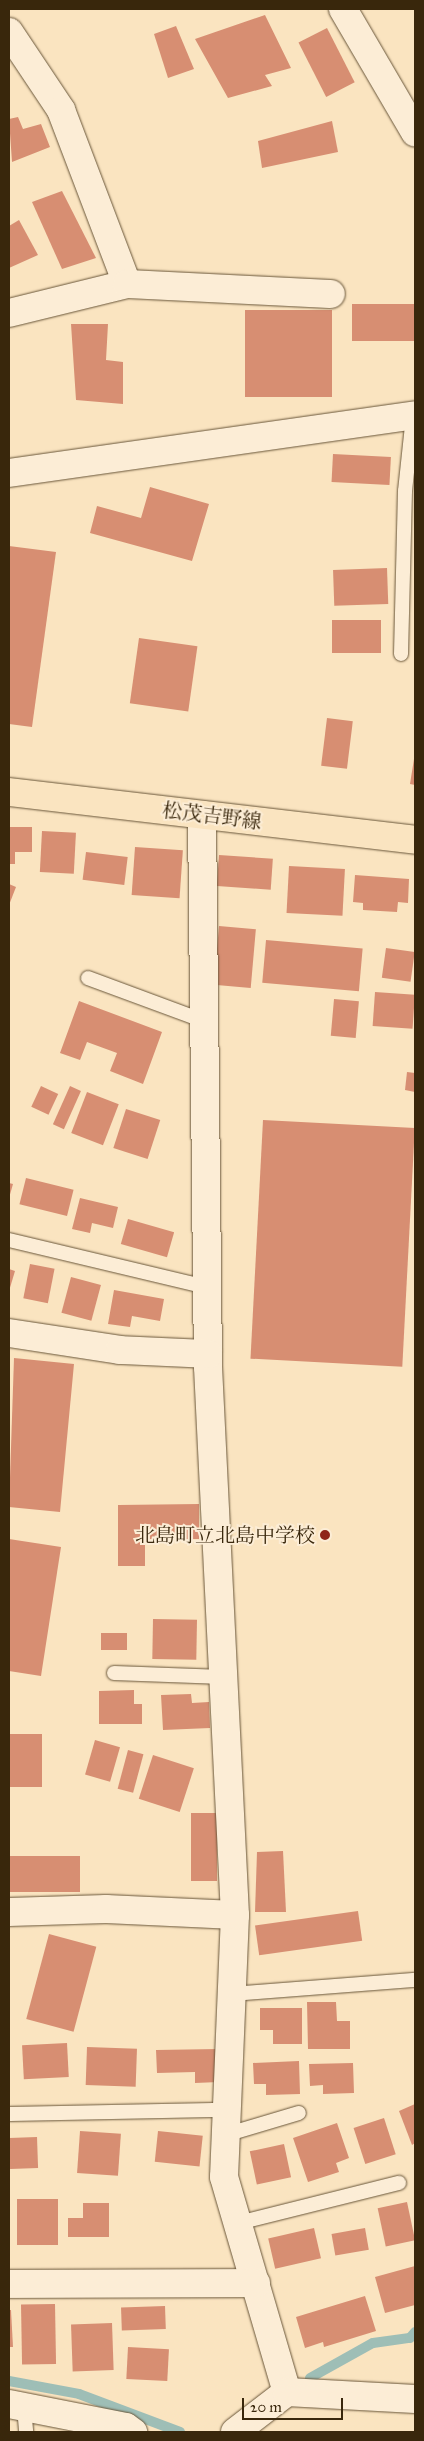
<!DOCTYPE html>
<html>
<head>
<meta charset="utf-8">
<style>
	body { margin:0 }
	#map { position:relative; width:424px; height:2441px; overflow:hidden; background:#fae4c0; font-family:"IM FELL Great Primer","Noto Serif JP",serif }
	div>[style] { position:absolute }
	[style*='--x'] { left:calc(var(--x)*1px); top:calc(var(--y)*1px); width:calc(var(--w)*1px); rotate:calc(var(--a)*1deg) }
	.stream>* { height:10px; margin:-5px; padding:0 5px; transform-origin:5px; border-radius:5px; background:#9ebeb6 }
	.building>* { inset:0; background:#d78e72; transform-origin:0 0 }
	.roads { filter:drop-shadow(0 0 1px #695639) drop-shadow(0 0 1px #695639) }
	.lane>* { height:14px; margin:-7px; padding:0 7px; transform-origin:7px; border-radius:7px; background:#fcedd6 }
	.street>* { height:28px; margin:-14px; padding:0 14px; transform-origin:14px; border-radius:14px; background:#fcedd6 }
	.primary>* { height:28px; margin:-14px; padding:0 14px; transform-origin:14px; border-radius:14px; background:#fae4c0 }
	.dots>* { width:14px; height:14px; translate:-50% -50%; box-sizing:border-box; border:2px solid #fcedd6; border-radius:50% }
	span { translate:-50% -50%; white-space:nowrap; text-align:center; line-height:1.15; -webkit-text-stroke:4px #fcedd6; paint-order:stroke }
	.street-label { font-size:20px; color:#39270c }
	.poi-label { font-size:20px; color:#39270c }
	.right { translate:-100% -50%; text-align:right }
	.frame { position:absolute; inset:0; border:10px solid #39270c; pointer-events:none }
	.scale { position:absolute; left:242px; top:2398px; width:101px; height:22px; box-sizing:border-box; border:2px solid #39270c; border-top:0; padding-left:6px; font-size:15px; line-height:18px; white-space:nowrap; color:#39270c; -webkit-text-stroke:4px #fcedd6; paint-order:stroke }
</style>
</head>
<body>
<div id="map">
	<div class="stream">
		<div style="--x:310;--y:2378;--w:72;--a:-29.1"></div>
		<div style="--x:373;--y:2343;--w:37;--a:-8"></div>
		<div style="--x:410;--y:2338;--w:8;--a:-50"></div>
		<div style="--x:9;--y:2381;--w:71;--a:10.5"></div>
		<div style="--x:79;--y:2394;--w:108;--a:20.6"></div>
	</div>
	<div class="building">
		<div style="clip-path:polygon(265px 15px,291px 68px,265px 75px,272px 86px,228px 98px,195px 39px)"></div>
		<div style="clip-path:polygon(176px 26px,194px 69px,168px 78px,154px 34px)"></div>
		<div style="left:327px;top:28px;width:61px;height:32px;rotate:63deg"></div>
		<div style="clip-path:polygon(18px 117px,23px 129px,41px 124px,50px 147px,12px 162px,9px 119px)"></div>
		<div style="clip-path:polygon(332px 121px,338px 152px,262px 168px,258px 141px)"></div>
		<div style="clip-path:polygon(62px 191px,96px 258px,62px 269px,32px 202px)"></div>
		<div style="clip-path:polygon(19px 220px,38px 255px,9px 268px,9px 226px)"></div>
		<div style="left:352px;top:304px;width:63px;height:37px"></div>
		<div style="left:332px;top:310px;width:87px;height:87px;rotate:90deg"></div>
		<div style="clip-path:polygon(71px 324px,108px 324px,106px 360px,123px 362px,123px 404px,76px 400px)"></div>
		<div style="left:333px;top:454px;width:58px;height:28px;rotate:3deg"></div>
		<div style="clip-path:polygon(150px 487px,209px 504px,192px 561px,90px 533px,97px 506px,141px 518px)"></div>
		<div style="clip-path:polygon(9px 546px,56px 552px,32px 727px,9px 724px)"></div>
		<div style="left:387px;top:568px;width:36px;height:54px;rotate:88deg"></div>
		<div style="left:332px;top:620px;width:49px;height:33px"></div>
		<div style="left:139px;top:638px;width:59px;height:66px;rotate:8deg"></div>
		<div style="left:327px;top:718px;width:26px;height:48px;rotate:7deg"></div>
		<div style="clip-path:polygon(414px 759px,415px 759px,415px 785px,410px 784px)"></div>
		<div style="clip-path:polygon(9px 827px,32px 827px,32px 852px,15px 852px,15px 864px,9px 864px)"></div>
		<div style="left:42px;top:831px;width:34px;height:41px;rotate:3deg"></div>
		<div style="left:135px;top:847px;width:48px;height:48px;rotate:4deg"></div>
		<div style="left:86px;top:852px;width:42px;height:28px;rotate:7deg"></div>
		<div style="left:219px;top:855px;width:54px;height:31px;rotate:4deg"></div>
		<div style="left:289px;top:866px;width:56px;height:47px;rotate:3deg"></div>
		<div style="clip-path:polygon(355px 875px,409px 879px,408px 903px,398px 902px,397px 912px,363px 910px,363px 903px,353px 902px)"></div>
		<div style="clip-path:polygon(9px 884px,16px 887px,9px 905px)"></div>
		<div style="left:219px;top:926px;width:37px;height:59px;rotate:5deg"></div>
		<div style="left:266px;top:940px;width:97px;height:43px;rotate:5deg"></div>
		<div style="left:386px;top:948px;width:29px;height:30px;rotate:8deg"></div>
		<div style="left:375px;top:992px;width:40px;height:34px;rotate:4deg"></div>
		<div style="left:334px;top:999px;width:25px;height:37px;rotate:5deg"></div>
		<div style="clip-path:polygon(79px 1001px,162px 1032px,143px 1084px,110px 1071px,117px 1053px,87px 1042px,80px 1060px,60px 1053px)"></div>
		<div style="clip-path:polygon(407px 1072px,415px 1073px,415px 1092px,405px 1090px)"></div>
		<div style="left:41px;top:1086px;width:19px;height:23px;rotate:25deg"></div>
		<div style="left:70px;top:1086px;width:12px;height:42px;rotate:24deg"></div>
		<div style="left:87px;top:1092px;width:34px;height:44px;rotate:21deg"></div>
		<div style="left:126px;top:1109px;width:36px;height:41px;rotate:18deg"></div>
		<div style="left:263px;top:1120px;width:152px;height:239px;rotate:3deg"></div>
		<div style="left:26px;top:1178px;width:49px;height:27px;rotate:14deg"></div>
		<div style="clip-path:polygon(9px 1183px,13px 1184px,9px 1198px)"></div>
		<div style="clip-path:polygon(80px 1198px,118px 1207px,113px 1228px,92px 1223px,90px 1233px,72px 1229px)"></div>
		<div style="left:128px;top:1219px;width:48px;height:26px;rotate:16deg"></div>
		<div style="left:30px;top:1264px;width:25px;height:35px;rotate:11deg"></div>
		<div style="clip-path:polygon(9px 1269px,15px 1271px,9px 1291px)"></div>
		<div style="left:71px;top:1277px;width:31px;height:37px;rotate:15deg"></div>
		<div style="clip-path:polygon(114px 1290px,164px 1299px,160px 1321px,132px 1316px,130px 1327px,108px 1324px)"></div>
		<div style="clip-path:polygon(14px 1358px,74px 1364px,60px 1512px,9px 1507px)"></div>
		<div style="clip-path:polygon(199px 1504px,199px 1539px,145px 1539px,145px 1566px,118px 1566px,118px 1505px)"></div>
		<div style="clip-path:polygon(9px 1539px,61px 1547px,41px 1676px,9px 1671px)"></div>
		<div style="left:153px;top:1619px;width:44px;height:40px;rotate:1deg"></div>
		<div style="left:101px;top:1633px;width:26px;height:17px"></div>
		<div style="clip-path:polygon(134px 1690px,134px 1704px,142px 1704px,142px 1724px,99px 1724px,99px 1691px)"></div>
		<div style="clip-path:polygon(191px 1694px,192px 1703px,209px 1702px,210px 1728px,163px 1730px,161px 1695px)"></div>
		<div style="left:9px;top:1734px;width:33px;height:53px"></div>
		<div style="left:95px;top:1740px;width:26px;height:36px;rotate:16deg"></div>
		<div style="left:128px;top:1750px;width:16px;height:40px;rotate:15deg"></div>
		<div style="left:153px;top:1755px;width:43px;height:46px;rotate:18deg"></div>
		<div style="left:191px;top:1813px;width:26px;height:68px"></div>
		<div style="clip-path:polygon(283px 1851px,286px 1912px,255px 1912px,257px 1852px)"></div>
		<div style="left:80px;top:1856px;width:36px;height:71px;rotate:90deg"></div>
		<div style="left:358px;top:1911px;width:30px;height:104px;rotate:82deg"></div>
		<div style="left:49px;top:1934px;width:49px;height:88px;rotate:15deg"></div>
		<div style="clip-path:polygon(307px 2002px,336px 2002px,337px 2021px,350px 2021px,350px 2049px,308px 2049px)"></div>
		<div style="clip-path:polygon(260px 2008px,302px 2008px,302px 2044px,273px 2044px,273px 2030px,260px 2030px)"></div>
		<div style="left:67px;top:2043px;width:34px;height:45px;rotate:87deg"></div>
		<div style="left:87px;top:2047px;width:50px;height:38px;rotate:2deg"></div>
		<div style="clip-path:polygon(218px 2049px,219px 2082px,195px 2083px,195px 2072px,157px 2073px,156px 2050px)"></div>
		<div style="clip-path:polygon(299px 2061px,300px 2094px,266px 2095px,266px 2084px,254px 2084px,253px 2063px)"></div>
		<div style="clip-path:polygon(353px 2063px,354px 2093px,323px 2094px,323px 2085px,310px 2086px,309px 2064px)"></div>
		<div style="clip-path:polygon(415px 2104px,415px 2143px,412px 2145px,399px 2111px)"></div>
		<div style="left:384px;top:2118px;width:38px;height:32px;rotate:72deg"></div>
		<div style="clip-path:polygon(337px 2123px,349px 2158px,336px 2163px,339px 2172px,308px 2182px,293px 2138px)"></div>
		<div style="left:80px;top:2131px;width:41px;height:42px;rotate:4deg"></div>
		<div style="left:158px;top:2131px;width:45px;height:31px;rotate:6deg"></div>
		<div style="left:37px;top:2137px;width:31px;height:28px;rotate:88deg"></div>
		<div style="left:284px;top:2144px;width:34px;height:35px;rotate:78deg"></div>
		<div style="left:17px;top:2199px;width:41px;height:46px"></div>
		<div style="left:407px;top:2202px;width:39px;height:30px;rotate:78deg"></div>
		<div style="clip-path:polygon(83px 2203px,109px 2203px,109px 2237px,68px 2237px,68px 2218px,83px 2218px)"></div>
		<div style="left:314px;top:2228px;width:31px;height:47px;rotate:77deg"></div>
		<div style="left:365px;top:2228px;width:22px;height:34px;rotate:80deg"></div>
		<div style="clip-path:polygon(415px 2266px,415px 2305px,385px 2313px,375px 2277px)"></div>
		<div style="clip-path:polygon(365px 2296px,376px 2331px,324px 2347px,323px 2342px,305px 2348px,296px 2317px)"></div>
		<div style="left:55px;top:2304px;width:60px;height:34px;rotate:89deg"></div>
		<div style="left:165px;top:2306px;width:23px;height:44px;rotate:88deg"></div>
		<div style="clip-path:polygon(9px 2310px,11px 2310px,13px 2347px,9px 2347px)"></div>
		<div style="left:112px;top:2323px;width:47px;height:41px;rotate:88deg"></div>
		<div style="left:128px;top:2347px;width:41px;height:32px;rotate:3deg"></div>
	</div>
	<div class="roads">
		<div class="lane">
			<div style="--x:401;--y:654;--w:163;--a:-88.6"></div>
			<div style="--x:405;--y:491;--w:75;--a:-83.9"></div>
			<div style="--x:88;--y:978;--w:124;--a:20.3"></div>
			<div style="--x:9;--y:1240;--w:204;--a:13.4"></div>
			<div style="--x:114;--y:1673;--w:109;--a:2.1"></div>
			<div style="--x:232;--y:1994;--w:184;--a:-4.4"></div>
			<div style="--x:10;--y:2114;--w:216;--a:-1.1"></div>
			<div style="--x:225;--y:2135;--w:77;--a:-16.6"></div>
			<div style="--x:238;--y:2223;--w:166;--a:-14"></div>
			<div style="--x:24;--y:2407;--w:25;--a:85"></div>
		</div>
		<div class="street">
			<div style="--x:343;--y:9;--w:143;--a:59.7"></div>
			<div style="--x:9;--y:32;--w:94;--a:56.3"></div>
			<div style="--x:61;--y:110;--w:186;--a:69.2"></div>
			<div style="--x:9;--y:313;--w:122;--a:-13.8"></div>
			<div style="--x:127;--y:284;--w:204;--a:2.8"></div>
			<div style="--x:9;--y:473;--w:410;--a:-8.1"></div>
			<div style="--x:202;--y:815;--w:552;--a:89.38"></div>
			<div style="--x:208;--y:1367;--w:549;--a:87.18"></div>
			<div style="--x:235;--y:1915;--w:262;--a:92.4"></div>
			<div style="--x:224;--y:2177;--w:224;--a:73.7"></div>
			<div style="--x:9;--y:1333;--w:112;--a:8.7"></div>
			<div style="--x:120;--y:1350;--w:88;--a:2.6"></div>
			<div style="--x:9;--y:1912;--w:97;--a:-1.8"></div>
			<div style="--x:106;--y:1909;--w:129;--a:2.7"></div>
			<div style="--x:9;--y:2284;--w:247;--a:-0.2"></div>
			<div style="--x:9;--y:2404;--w:119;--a:11.1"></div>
			<div style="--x:126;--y:2427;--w:9;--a:36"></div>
			<div style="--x:235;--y:2432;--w:66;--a:-37.6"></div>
			<div style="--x:287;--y:2392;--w:128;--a:3.1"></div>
		</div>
		<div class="primary">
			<div style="--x:9;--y:792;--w:409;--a:6.7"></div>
		</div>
	</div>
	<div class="dots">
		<div style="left:325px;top:1535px;background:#8f2418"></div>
	</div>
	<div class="street-label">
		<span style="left:212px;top:816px;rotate:7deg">松茂吉野線</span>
	</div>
	<div class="poi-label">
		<span class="right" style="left:315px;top:1535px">北島町立北島中学校</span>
	</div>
	<div class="frame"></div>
	<div class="scale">20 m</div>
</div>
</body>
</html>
